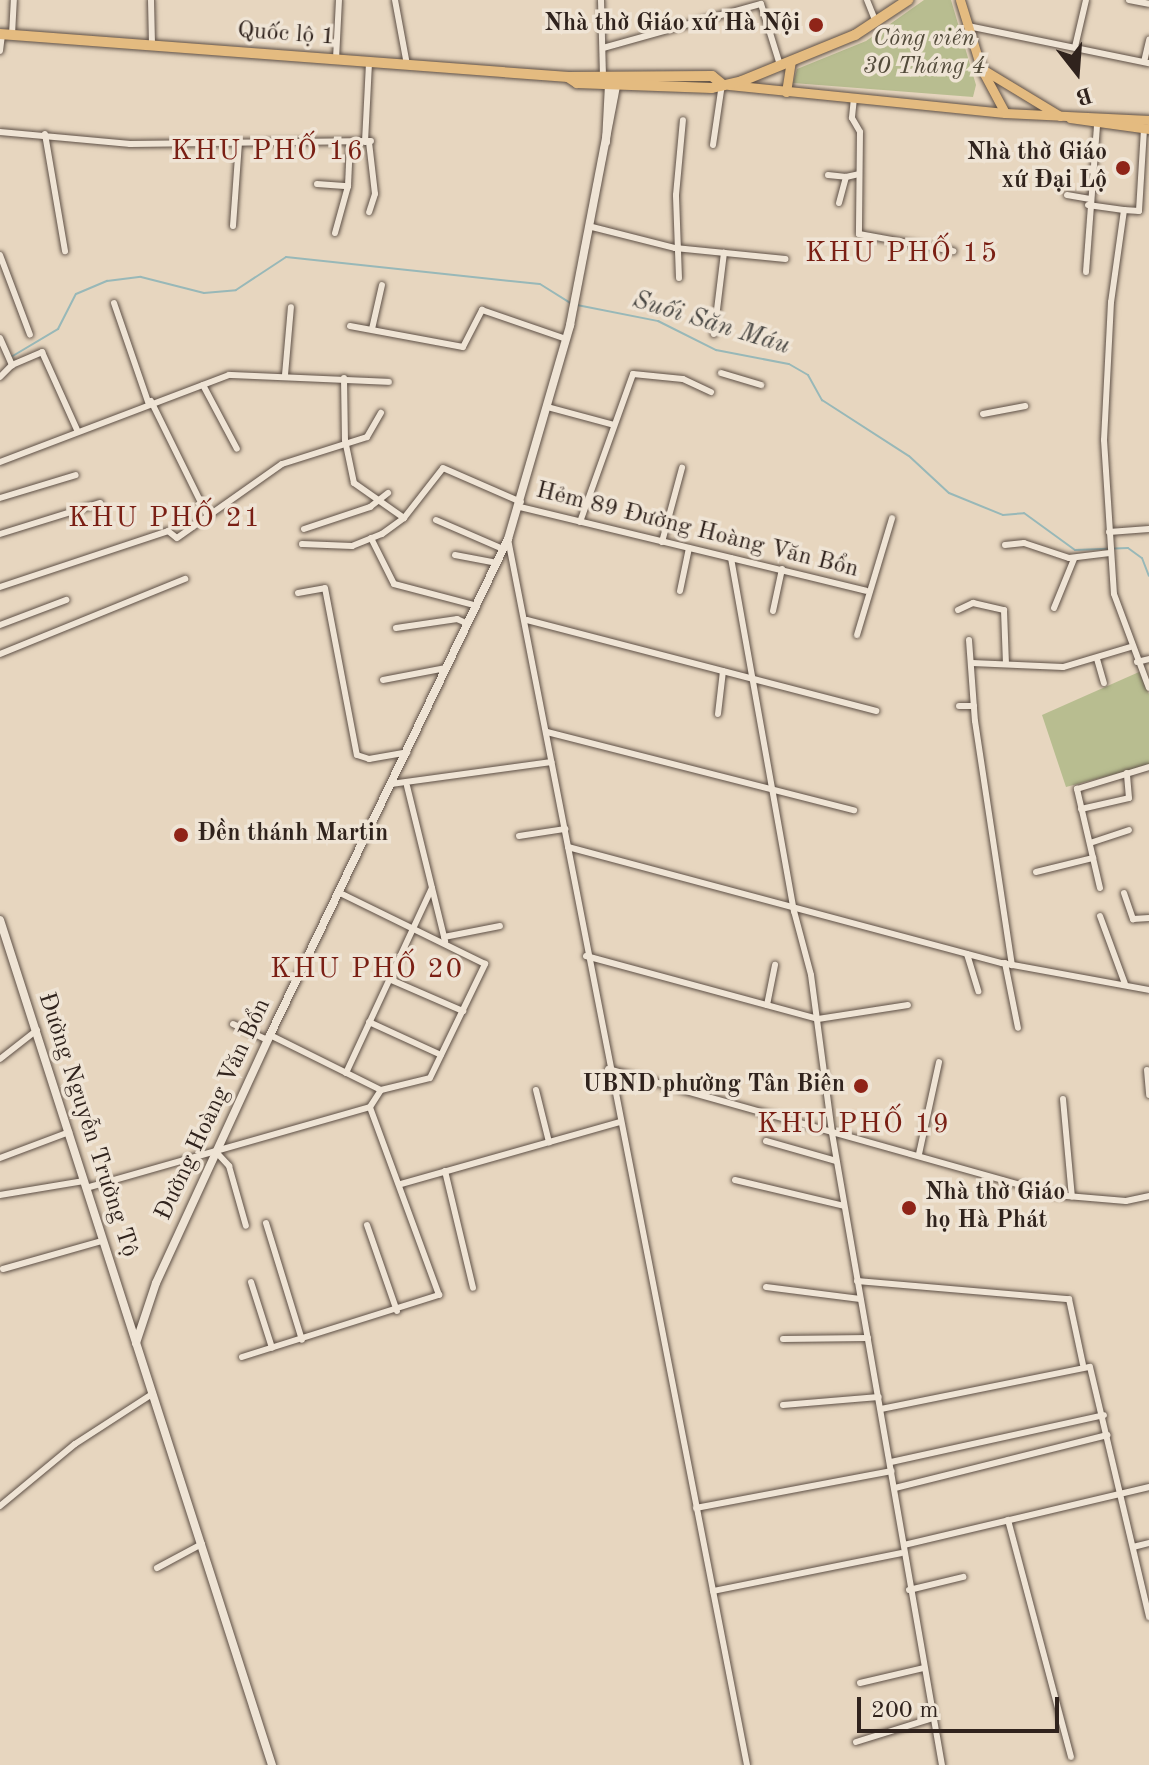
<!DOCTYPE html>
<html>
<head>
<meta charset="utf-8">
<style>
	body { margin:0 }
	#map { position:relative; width:1149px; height:1765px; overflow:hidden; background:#e7d6bf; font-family:"Old Standard TT",serif }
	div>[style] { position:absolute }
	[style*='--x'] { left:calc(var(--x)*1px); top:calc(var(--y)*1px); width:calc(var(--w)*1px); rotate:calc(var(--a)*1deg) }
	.green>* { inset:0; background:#b8bd90 }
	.stream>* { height:2px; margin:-1px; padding:0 1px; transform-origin:1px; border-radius:1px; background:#98b8b8 }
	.roads { filter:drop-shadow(0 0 2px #5e5046) drop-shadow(0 0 2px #5e5046) }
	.street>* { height:6px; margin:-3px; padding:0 3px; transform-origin:3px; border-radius:3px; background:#efe4d5 }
	.secondary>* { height:8px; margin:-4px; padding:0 4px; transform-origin:4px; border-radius:4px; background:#efe4d5 }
	.primary>* { height:9px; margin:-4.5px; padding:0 4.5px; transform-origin:4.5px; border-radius:4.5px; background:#e4bb80 }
	.highway>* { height:10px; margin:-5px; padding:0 5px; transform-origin:5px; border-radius:5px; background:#e4bb80 }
	.dots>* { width:22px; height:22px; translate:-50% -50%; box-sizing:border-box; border:4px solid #efe4d5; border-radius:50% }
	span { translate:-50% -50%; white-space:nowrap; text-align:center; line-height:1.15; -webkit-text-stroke:7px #efe4d5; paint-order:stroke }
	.poi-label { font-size:24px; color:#30231d; font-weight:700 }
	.right { translate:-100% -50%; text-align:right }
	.left { translate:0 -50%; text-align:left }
	.street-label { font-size:24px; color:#30231d }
	.park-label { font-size:24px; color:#524a3a; font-style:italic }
	.water-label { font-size:26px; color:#4a4844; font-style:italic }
	.quarter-label { font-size:28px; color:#7a1f14; letter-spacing:2px }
	.north { position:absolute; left:1037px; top:32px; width:80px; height:80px; -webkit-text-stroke:6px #efe4d5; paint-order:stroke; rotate:163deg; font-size:22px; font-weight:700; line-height:32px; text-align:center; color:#30231d }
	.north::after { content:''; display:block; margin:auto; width:28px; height:36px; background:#30231d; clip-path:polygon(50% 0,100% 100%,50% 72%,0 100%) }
	.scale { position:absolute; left:857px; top:1697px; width:202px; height:36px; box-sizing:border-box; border:4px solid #30231d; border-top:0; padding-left:10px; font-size:24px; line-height:28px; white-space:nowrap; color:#30231d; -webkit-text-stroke:6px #efe4d5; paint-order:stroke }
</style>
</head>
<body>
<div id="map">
	<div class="green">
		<div style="clip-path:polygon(924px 0,951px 0,976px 85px,973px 97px,793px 83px,797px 69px,866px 41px)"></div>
		<div style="clip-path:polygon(1139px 672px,1149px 694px,1149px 765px,1066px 787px,1042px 715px)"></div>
	</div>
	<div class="stream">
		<div style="--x:577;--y:305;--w:83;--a:11.2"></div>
		<div style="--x:658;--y:321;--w:65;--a:26.6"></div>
		<div style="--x:716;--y:350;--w:74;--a:10.9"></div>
		<div style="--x:789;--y:364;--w:22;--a:30"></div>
		<div style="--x:808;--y:375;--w:29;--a:61"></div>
		<div style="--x:822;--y:400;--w:103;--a:32.8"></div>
		<div style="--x:909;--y:456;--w:54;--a:42.8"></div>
		<div style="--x:949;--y:493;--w:58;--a:22.2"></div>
		<div style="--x:1003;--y:515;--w:21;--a:-5"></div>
		<div style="--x:1024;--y:513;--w:63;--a:36"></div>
		<div style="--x:1075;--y:550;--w:53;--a:-2.2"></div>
		<div style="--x:1128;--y:548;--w:17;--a:36"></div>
		<div style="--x:1142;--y:558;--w:19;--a:69"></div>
		<div style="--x:11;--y:357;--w:55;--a:-30.8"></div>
		<div style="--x:58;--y:329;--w:39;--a:-63"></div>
		<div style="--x:76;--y:294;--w:34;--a:-23"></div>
		<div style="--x:107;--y:281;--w:34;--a:-7"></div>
		<div style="--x:141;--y:277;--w:65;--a:14.3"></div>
		<div style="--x:204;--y:293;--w:32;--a:-5"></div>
		<div style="--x:236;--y:290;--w:60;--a:-33.4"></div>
		<div style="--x:286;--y:257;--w:255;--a:6.1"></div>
		<div style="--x:540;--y:284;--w:36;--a:32"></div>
	</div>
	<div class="roads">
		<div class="street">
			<div style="--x:151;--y:0;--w:45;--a:88.7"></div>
			<div style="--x:395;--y:0;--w:66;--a:79.5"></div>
			<div style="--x:601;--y:0;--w:76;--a:88.5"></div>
			<div style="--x:867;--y:0;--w:24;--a:68"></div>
			<div style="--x:1129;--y:0;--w:20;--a:11"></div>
			<div style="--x:761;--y:4;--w:64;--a:72.7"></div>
			<div style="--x:968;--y:26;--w:185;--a:11.6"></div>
			<div style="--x:12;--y:35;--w:35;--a:-87"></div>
			<div style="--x:1075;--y:47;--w:48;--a:-76.8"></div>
			<div style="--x:603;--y:48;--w:164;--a:-15.6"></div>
			<div style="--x:0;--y:51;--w:17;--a:-83"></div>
			<div style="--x:336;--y:59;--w:59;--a:-87.1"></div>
			<div style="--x:1144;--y:62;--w:23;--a:-77"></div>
			<div style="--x:854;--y:98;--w:20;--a:96"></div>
			<div style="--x:852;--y:118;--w:16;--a:60"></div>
			<div style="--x:860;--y:132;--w:102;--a:90.6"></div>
			<div style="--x:859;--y:234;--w:96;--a:10.3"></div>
			<div style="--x:1144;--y:129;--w:82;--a:93.5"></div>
			<div style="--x:1139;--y:211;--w:15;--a:-176"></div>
			<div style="--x:1124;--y:210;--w:93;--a:98"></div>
			<div style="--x:1111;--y:302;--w:138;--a:92.9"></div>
			<div style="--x:1104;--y:440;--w:154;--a:86.3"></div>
			<div style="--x:1114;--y:594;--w:100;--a:69.6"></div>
			<div style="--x:0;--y:132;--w:131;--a:5.3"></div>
			<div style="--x:130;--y:144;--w:241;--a:-0.7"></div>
			<div style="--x:45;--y:134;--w:119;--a:80.3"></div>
			<div style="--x:365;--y:142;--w:80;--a:-87.1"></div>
			<div style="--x:369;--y:142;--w:52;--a:83.4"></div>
			<div style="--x:375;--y:194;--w:19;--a:108"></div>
			<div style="--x:713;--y:145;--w:62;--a:-81.6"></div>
			<div style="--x:828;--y:175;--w:18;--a:6"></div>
			<div style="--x:317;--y:184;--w:31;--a:4"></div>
			<div style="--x:1067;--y:195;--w:22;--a:10"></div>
			<div style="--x:839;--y:203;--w:27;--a:-75"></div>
			<div style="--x:846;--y:177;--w:13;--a:-13"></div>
			<div style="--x:1088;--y:205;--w:36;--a:8"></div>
			<div style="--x:233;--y:226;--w:84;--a:-85.9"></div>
			<div style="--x:592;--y:227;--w:86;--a:14.2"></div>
			<div style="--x:675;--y:248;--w:111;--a:5.7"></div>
			<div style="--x:335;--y:233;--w:49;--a:-74.5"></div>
			<div style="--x:348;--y:186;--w:44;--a:-87.4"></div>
			<div style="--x:0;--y:255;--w:85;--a:69.4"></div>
			<div style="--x:1086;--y:272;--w:147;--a:-85.7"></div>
			<div style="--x:679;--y:278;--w:83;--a:-92.1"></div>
			<div style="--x:676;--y:195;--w:75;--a:-84.7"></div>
			<div style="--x:114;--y:303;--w:105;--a:71"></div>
			<div style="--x:350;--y:326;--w:115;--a:10.5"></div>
			<div style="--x:463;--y:347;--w:42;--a:-62.8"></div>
			<div style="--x:482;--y:310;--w:89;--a:19"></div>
			<div style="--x:372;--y:329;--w:45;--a:-77.2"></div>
			<div style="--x:714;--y:334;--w:82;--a:-83"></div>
			<div style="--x:0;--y:338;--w:30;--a:66"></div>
			<div style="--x:12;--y:365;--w:33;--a:-23"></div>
			<div style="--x:42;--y:352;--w:85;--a:65.8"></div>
			<div style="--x:721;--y:373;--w:42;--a:16.7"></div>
			<div style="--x:285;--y:375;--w:68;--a:-85"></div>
			<div style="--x:0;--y:377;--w:17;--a:-45"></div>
			<div style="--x:344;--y:378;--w:62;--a:89.1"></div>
			<div style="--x:345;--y:440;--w:44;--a:78.2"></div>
			<div style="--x:354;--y:483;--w:61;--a:35"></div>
			<div style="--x:203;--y:385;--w:72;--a:62"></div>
			<div style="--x:151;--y:401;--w:127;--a:63.8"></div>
			<div style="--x:547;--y:407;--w:69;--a:15"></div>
			<div style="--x:983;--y:414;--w:43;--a:-10.8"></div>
			<div style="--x:0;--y:462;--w:245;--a:-20.8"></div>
			<div style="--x:229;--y:375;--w:160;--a:2.5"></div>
			<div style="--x:0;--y:498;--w:79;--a:-16.8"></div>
			<div style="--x:520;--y:507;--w:356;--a:13.6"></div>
			<div style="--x:436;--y:520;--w:73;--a:23.4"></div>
			<div style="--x:580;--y:522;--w:157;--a:-70.3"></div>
			<div style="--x:633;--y:374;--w:50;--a:5.7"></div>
			<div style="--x:683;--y:379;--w:31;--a:25"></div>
			<div style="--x:304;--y:529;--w:70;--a:-18.4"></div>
			<div style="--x:370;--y:507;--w:23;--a:-38"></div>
			<div style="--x:1109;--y:532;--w:40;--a:-4.3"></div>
			<div style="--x:0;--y:534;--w:105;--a:-17.2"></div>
			<div style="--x:371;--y:538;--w:51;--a:63.4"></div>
			<div style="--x:394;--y:584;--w:86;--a:14.8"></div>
			<div style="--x:508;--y:539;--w:1249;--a:78.97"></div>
			<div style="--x:662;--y:542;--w:77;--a:-74.9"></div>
			<div style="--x:302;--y:544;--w:50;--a:2.3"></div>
			<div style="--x:352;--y:546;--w:32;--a:-22"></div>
			<div style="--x:382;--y:534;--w:27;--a:-36"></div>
			<div style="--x:404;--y:518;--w:63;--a:-52"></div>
			<div style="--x:443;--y:468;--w:85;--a:23.6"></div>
			<div style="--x:1005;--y:545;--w:19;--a:-6"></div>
			<div style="--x:1024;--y:543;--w:47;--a:18.4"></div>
			<div style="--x:1069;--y:558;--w:41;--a:-7"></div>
			<div style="--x:455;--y:555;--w:43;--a:10.8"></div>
			<div style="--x:731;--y:558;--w:359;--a:79.9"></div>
			<div style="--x:794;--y:911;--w:66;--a:75.1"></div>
			<div style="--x:811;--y:975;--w:159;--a:82.4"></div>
			<div style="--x:832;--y:1133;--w:642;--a:80.13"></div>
			<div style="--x:0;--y:587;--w:177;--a:-18.4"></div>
			<div style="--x:168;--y:531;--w:11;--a:38"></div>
			<div style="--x:177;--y:538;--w:128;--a:-35.2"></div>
			<div style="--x:282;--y:464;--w:89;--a:-17.6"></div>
			<div style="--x:367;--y:437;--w:28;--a:-60"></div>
			<div style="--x:680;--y:591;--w:44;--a:-78.2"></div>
			<div style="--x:298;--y:593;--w:27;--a:-10"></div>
			<div style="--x:325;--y:588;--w:170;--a:79.2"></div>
			<div style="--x:357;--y:755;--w:13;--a:18"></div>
			<div style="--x:369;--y:759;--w:39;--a:-10"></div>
			<div style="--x:1054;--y:608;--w:53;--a:-67.8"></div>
			<div style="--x:958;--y:610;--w:17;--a:-25"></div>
			<div style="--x:973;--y:603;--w:32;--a:13"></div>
			<div style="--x:1004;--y:610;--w:54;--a:87.9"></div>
			<div style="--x:773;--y:611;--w:43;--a:-77.9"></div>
			<div style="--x:527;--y:620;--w:361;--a:14.6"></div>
			<div style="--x:0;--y:625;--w:71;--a:-20.7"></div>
			<div style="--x:396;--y:628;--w:62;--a:-8.4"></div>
			<div style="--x:457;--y:619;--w:12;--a:24"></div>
			<div style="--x:857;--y:635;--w:122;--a:-73.3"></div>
			<div style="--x:969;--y:640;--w:81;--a:85.8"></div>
			<div style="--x:975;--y:721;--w:247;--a:81.4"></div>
			<div style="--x:0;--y:654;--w:200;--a:-22.1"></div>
			<div style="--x:1097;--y:659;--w:25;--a:74"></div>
			<div style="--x:1137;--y:662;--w:12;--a:-14"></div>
			<div style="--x:972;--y:663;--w:91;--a:2.5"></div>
			<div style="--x:1063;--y:667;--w:70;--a:-16.6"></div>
			<div style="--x:383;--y:680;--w:64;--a:-10.8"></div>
			<div style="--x:959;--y:706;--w:15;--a:0"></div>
			<div style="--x:718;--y:714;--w:43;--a:-83.4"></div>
			<div style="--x:547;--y:732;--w:317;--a:14.3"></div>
			<div style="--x:391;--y:784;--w:162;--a:-7.8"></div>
			<div style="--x:407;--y:786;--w:160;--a:76.2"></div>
			<div style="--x:1081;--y:809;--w:49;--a:-12.9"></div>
			<div style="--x:1129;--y:798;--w:25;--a:-95"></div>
			<div style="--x:519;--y:836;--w:47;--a:-8.7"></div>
			<div style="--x:1090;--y:843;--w:41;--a:-18.4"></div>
			<div style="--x:568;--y:847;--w:449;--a:15"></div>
			<div style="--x:1002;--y:963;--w:149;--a:10.4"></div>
			<div style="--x:1036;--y:872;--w:59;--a:-13.8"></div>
			<div style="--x:1100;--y:888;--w:102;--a:-103.1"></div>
			<div style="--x:1077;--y:789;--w:75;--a:-17"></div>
			<div style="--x:1124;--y:893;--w:28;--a:71"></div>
			<div style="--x:1133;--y:919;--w:16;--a:-4"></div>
			<div style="--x:1100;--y:916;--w:72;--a:69.8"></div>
			<div style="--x:444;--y:937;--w:57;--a:-11.1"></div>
			<div style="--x:967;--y:954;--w:39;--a:73"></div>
			<div style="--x:586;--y:956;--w:240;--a:15.2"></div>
			<div style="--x:818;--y:1019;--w:91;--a:-8.8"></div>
			<div style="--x:1005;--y:963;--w:66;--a:78.7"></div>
			<div style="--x:389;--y:979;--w:81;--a:23.4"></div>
			<div style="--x:767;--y:1005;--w:41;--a:-78.7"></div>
			<div style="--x:369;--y:1022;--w:79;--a:24.6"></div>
			<div style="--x:233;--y:1024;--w:38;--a:25"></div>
			<div style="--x:270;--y:1035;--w:124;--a:26.4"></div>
			<div style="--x:381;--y:1090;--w:50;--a:-13.8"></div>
			<div style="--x:430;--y:1078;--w:127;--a:-64.2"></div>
			<div style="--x:485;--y:964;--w:164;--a:-153.9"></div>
			<div style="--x:0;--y:1059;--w:47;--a:-38.1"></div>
			<div style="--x:608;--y:1069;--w:464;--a:15.7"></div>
			<div style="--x:1055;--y:1195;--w:71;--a:4.8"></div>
			<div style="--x:1126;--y:1201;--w:24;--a:-12"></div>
			<div style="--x:1147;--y:1070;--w:25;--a:85"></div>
			<div style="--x:346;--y:1073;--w:204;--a:-65.1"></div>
			<div style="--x:536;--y:1090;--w:54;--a:76"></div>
			<div style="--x:1063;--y:1099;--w:98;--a:84.8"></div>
			<div style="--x:766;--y:1141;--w:73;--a:15.9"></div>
			<div style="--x:217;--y:1153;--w:18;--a:47"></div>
			<div style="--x:229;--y:1166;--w:62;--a:74.2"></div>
			<div style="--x:919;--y:1154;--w:94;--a:-77.7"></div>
			<div style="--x:0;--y:1158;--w:74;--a:-20.6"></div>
			<div style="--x:445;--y:1171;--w:120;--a:76.5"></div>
			<div style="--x:735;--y:1180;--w:112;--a:13.4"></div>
			<div style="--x:401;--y:1184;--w:228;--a:-15.8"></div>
			<div style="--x:86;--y:1188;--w:295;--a:-15.9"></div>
			<div style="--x:370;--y:1107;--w:20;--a:-57"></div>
			<div style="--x:0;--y:1195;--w:85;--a:-9.5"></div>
			<div style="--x:266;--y:1223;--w:122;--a:72.9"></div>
			<div style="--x:367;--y:1225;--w:91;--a:70.8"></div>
			<div style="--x:3;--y:1269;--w:103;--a:-15.8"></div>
			<div style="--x:857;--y:1281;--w:213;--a:4.9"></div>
			<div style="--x:1069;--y:1299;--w:67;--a:78"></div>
			<div style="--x:251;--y:1282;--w:69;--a:72.3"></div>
			<div style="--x:766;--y:1287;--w:95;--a:7.3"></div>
			<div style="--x:783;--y:1339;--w:85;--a:-0.7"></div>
			<div style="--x:242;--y:1357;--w:207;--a:-17.5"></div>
			<div style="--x:439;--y:1295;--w:200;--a:-110.2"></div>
			<div style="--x:783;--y:1405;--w:96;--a:-4.8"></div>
			<div style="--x:881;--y:1409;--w:213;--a:-11.4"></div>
			<div style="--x:1090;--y:1367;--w:257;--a:76.7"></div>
			<div style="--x:891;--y:1462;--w:218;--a:-12.4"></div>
			<div style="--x:895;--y:1488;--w:219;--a:-14"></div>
			<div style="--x:0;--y:1506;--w:97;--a:-39.6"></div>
			<div style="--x:75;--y:1444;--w:92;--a:-33"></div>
			<div style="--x:696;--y:1508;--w:199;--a:-10.7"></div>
			<div style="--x:1008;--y:1520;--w:245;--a:75.1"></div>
			<div style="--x:904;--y:1545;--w:252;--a:-13.3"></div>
			<div style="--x:1133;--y:1547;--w:16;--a:-14"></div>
			<div style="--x:157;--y:1568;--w:51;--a:-28.1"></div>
			<div style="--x:909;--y:1590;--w:56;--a:-13.5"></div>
			<div style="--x:713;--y:1591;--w:192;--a:-11.4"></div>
			<div style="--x:860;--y:1683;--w:66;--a:-13.2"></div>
			<div style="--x:856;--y:1742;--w:81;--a:-17.3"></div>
		</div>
		<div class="secondary">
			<div style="--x:606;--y:142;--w:58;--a:-87"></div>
			<div style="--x:0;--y:920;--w:888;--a:72.16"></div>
			<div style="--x:136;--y:1343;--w:63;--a:-71.6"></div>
			<div style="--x:156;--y:1283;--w:273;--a:-65.3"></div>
			<div style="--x:270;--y:1035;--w:550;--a:-64.37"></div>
			<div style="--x:508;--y:539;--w:223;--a:-73.8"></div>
			<div style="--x:570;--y:325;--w:244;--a:-79.1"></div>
		</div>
		<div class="primary">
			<div style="--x:960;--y:0;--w:71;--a:72.8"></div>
			<div style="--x:981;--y:68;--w:51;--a:61.9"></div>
			<div style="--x:984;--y:70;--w:89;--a:31.2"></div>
			<div style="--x:729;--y:85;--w:277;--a:5.8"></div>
			<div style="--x:1005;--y:113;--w:144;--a:2.8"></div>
			<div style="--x:786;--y:92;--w:30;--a:-81"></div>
			<div style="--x:1070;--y:118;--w:80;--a:7.9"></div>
		</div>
		<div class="highway">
			<div style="--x:0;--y:34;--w:570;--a:4.33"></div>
			<div style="--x:568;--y:77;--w:144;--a:-0.4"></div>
			<div style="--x:712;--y:76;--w:13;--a:39"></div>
			<div style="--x:568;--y:77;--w:11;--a:34"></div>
			<div style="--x:577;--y:83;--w:135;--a:2.1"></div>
			<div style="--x:712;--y:88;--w:31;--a:-13"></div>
			<div style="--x:742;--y:81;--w:122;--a:-22.2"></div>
			<div style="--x:855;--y:35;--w:64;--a:-33.4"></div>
		</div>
	</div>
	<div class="dots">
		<div style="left:816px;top:25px;background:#8f2418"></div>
		<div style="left:1123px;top:168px;background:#8f2418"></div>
		<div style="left:181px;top:835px;background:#8f2418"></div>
		<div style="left:861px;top:1086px;background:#8f2418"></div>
		<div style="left:909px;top:1208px;background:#8f2418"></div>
	</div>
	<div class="poi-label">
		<span class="right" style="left:800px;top:25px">Nhà thờ Giáo xứ Hà Nội</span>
		<span class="right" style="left:1107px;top:168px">Nhà thờ Giáo<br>xứ Đại Lộ</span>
		<span class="left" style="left:197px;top:835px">Đền thánh Martin</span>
		<span class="right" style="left:845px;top:1086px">UBND phường Tân Biên</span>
		<span class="left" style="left:925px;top:1208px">Nhà thờ Giáo<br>họ Hà Phát</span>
	</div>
	<div class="street-label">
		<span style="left:286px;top:35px;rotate:4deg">Quốc lộ 1</span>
		<span style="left:697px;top:531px;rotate:14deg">Hẻm 89 Đường Hoàng Văn Bổn</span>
		<span style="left:214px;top:1110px;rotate:-65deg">Đường Hoàng Văn Bổn</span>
		<span style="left:87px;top:1125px;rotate:72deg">Đường Nguyễn Trường Tộ</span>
	</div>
	<div class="park-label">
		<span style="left:924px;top:54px">Công viên<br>30 Tháng 4</span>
	</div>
	<div class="water-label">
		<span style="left:711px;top:324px;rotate:17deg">Suối Săn Máu</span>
	</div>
	<div class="quarter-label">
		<span style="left:268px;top:152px">KHU PHỐ 16</span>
		<span style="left:902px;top:254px">KHU PHỐ 15</span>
		<span style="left:165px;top:519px">KHU PHỐ 21</span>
		<span style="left:367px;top:970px">KHU PHỐ 20</span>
		<span style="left:854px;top:1125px">KHU PHỐ 19</span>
	</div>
	<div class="north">B</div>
	<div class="scale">200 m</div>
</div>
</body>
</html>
